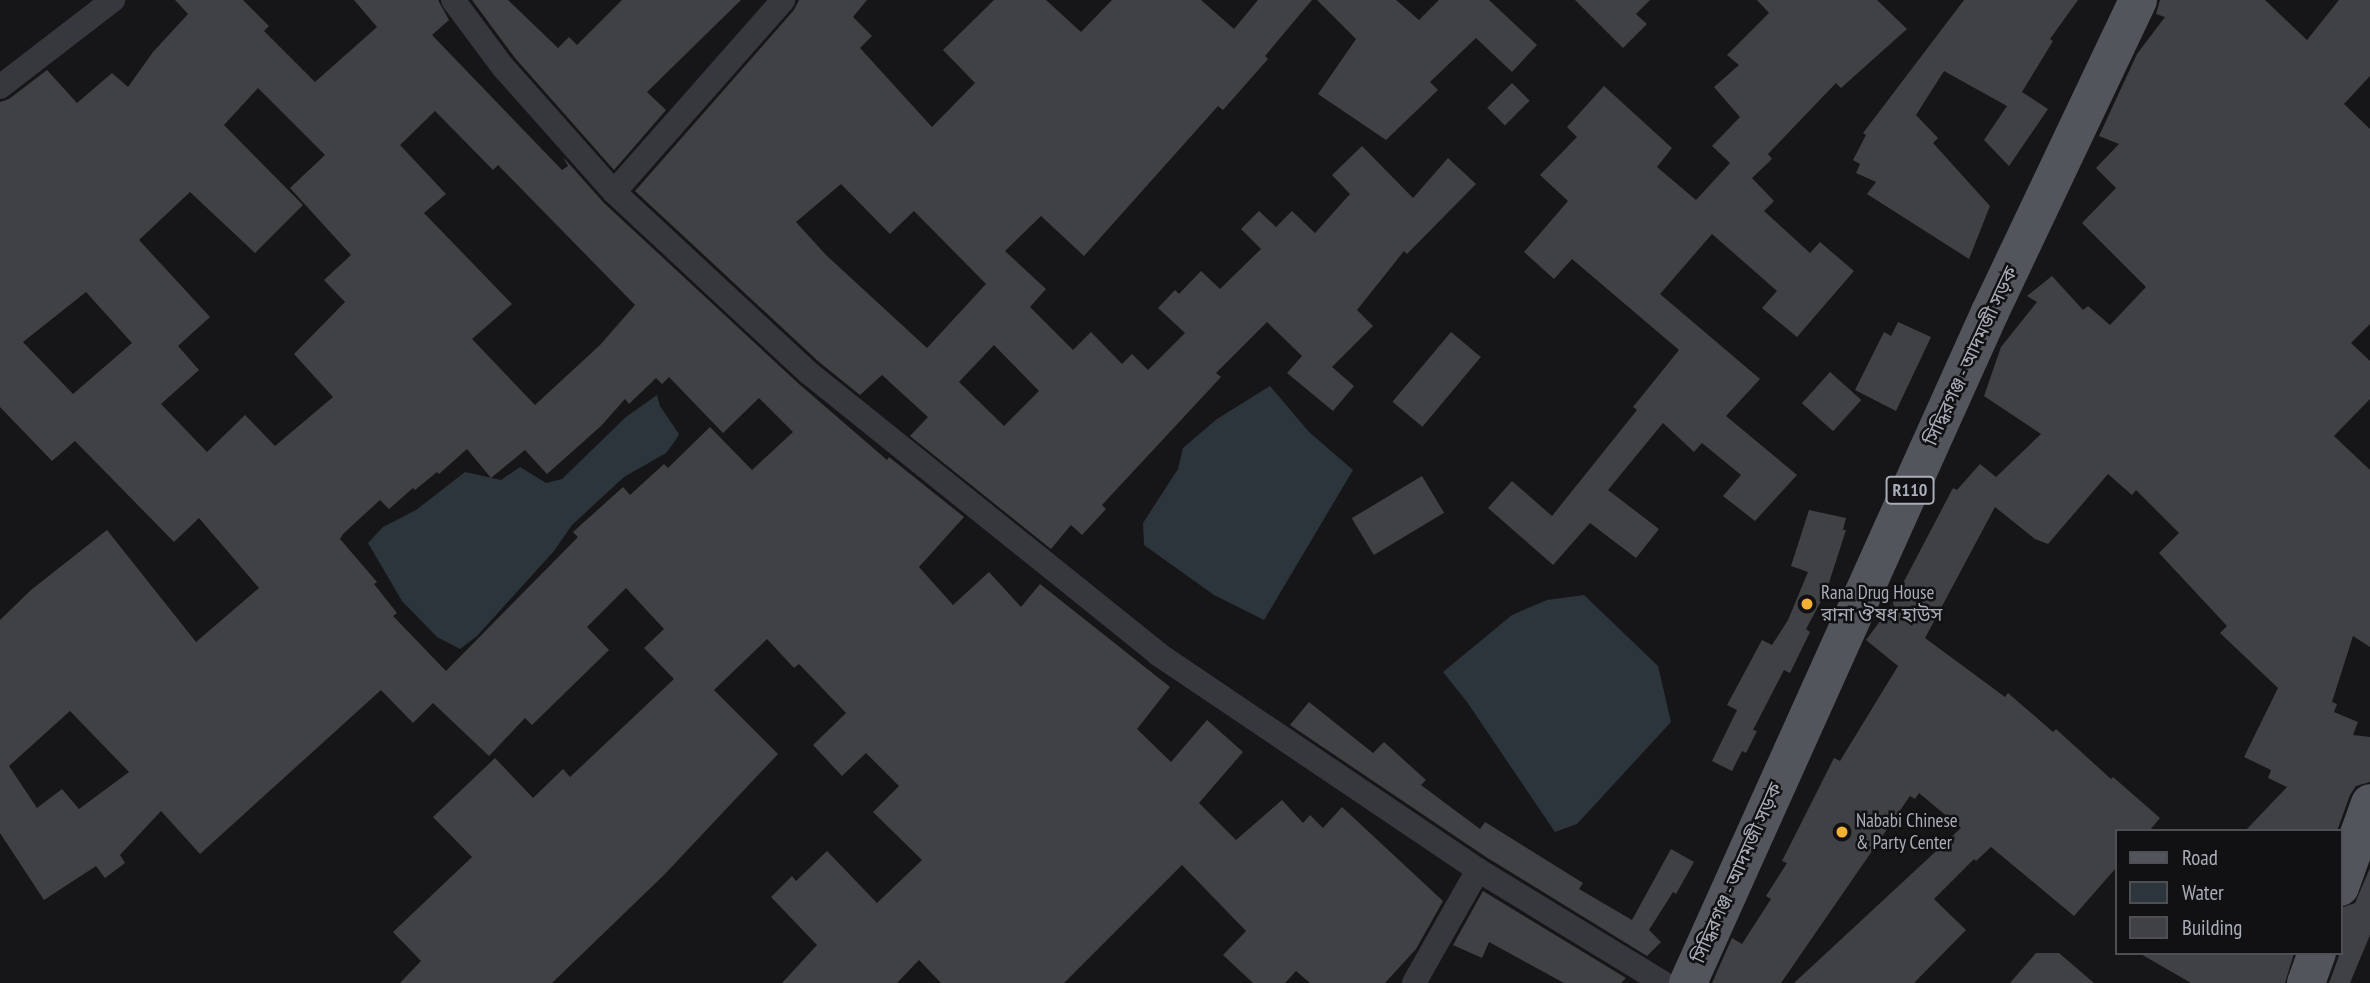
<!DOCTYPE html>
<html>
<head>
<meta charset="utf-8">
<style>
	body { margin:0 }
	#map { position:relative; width:2370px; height:983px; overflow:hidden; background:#161618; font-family:"PT Sans Narrow","Noto Sans Bengali",sans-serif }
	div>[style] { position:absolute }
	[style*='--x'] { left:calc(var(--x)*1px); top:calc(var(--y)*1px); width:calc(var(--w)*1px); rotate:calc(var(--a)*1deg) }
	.water>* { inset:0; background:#2c353c }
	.building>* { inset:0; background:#404145; transform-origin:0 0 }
	.street>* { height:24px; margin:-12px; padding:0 12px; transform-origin:12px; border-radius:12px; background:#37383d }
	.primary>* { height:38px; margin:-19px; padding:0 19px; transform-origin:19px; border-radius:19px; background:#53555c }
	.dots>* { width:19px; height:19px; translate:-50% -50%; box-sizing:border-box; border:4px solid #111113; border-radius:50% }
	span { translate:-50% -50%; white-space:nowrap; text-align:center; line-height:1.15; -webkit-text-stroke:5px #111113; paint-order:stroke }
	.shield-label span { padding:2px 5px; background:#111113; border:2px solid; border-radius:5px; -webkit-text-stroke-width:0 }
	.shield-label { font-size:18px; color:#a8adb8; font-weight:700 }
	.street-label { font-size:19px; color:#a8adb8 }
	.poi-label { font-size:19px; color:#a8adb8 }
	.left { translate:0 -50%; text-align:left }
	.legend { position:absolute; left:2115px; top:829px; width:228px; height:126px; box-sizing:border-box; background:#111113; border:2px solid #4d4f55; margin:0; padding:9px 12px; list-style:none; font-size:21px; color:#a8adb8 }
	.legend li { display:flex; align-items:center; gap:14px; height:35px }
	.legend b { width:35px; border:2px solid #4d4f55 }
</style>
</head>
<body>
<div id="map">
	<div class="water">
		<div style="clip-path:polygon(1270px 386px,1309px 432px,1353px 470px,1264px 620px,1214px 595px,1144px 545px,1143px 523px,1178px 469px,1183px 448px,1217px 419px)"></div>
		<div style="clip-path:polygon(657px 395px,660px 406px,679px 434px,675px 441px,666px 453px,624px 477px,572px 525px,554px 551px,477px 636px,460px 649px,437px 637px,402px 601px,368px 543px,383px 527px,416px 510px,465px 472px,501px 480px,520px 467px,546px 483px,562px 479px,626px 417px)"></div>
		<div style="clip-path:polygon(1584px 595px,1658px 666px,1671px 722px,1577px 824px,1555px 832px,1467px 702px,1443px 672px,1512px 615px,1547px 600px)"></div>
	</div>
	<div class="building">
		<div style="clip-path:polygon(evenodd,175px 0,243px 0,269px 26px,264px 31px,315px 82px,377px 27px,354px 0,438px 0,449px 20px,432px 35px,562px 170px,568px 166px,563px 157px,604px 203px,799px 384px,887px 460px,889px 457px,964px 517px,919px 567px,953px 605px,989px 572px,1021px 607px,1040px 584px,1170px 687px,1137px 729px,1171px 762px,1207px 720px,1243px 752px,1199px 803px,1236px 840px,1282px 800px,1303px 823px,1310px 815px,1323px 828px,1342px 807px,1443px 901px,1416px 949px,1385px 983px,1310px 983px,1296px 971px,1285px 983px,1253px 983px,1223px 955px,1246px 931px,1182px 865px,1064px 983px,941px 983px,919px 960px,897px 983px,782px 983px,817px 945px,771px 897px,792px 876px,796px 881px,827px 851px,877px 903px,922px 860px,873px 812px,899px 786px,866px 753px,842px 776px,813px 745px,846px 713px,799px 664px,794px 668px,767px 639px,714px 690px,778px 754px,664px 875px,552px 983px,400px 983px,421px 961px,393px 932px,472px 857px,433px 817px,495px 758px,533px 798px,563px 769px,570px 777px,674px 679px,644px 648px,664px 629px,626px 588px,587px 627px,609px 650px,532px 725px,525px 718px,489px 756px,433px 703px,413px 723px,381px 690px,200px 854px,161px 811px,120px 855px,125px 863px,105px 878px,96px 866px,44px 900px,0 833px,0 620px,31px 590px,107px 530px,196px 642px,259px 588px,199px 518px,174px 542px,75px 441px,52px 461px,0 407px,0 102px,9px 99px,47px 70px,77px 103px,112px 73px,128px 87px,153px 52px,188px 14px,175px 0,258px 88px,325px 155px,290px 188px,351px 255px,324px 280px,345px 302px,294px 354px,333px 397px,275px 446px,245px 415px,207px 452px,161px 404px,199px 370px,178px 346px,210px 317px,139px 240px,190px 192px,255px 253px,303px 205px,224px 125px,258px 88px,175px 0,435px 111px,493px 170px,498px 165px,635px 305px,600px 345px,535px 405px,472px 339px,512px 304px,424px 213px,446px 194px,400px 145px,435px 111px,175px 0,86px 292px,132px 343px,73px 394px,23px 342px,86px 292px,175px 0,669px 377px,723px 433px,759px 398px,793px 432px,752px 470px,710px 427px,668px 468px,664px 464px,630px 495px,623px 487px,573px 532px,578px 537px,446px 671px,393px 616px,397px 613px,374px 584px,377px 582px,340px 539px,343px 534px,380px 500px,389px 509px,413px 488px,415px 490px,437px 472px,439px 474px,467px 449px,491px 478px,525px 450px,547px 474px,601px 426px,625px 399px,629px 404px,656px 378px,662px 384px,669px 377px,175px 0,70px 711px,129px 772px,79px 809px,62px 789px,37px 808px,9px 766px,70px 711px)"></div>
		<div style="clip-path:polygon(472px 0,508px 0,558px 48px,569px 37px,577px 45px,622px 0,741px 0,647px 92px,666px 110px,614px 170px,515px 58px)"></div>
		<div style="clip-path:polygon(evenodd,799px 0,867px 0,853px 17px,872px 36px,860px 48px,932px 127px,975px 83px,943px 50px,994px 0,1046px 0,1081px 32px,1112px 0,1201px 0,1234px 29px,1258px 0,1312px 0,1265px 56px,1268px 59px,1223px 110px,1218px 106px,1084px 256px,1041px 216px,1005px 251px,1046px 289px,1030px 307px,1073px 350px,1091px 332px,1122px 364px,1132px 354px,1148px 370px,1185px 333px,1158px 308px,1175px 290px,1179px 294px,1201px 271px,1220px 289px,1261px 249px,1241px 229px,1259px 211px,1276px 227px,1292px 211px,1315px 233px,1350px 194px,1332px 175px,1362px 146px,1413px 198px,1448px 158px,1476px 184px,1407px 254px,1404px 251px,1357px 310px,1373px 326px,1332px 367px,1354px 386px,1333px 411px,1287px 373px,1302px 356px,1267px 322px,1216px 373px,1221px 377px,1102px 505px,1106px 509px,1082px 535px,1071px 525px,1051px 549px,910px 436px,928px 417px,882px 375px,860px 395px,819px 362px,635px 191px,794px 10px,799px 0,841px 184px,890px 234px,914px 211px,986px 284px,927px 348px,826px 255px,796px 222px,841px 184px,799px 0,994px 345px,1039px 391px,1004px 426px,959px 382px,994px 345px)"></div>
		<div style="clip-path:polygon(1317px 0,1396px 0,1419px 20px,1439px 0,1489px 0,1537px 45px,1512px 72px,1476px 38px,1430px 82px,1438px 90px,1386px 140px,1318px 94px,1356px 39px)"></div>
		<div style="clip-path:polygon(1575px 0,1650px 0,1636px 14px,1647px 24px,1623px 48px)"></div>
		<div style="clip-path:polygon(1757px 0,1877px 0,1907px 29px,1841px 88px,1836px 83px,1768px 154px,1772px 159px,1752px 178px,1774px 201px,1764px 211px,1810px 253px,1820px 242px,1854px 271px,1797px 337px,1762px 308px,1777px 291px,1712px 234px,1660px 294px,1760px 379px,1726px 416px,1797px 475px,1755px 521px,1723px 496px,1741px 475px,1702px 443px,1694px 452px,1663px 423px,1608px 490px,1659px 529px,1636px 558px,1590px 523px,1553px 565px,1488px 508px,1512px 481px,1552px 516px,1637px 410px,1633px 407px,1679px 350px,1572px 259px,1554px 279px,1524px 252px,1568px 201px,1540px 175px,1577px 137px,1567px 127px,1604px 86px,1672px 148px,1657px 167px,1696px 200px,1730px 163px,1712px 146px,1740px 117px,1714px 87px,1739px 65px,1727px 55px,1769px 13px)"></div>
		<div style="clip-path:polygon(1964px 0,2078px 0,2050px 39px,2053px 41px,2022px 92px,2048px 109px,2009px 166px,1984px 140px,2007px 106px,1944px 71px,1916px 115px,1938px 138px,1933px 143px,1990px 206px,1969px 259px,1867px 194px,1876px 182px,1856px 173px,1860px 164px,1853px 160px,1866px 135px,1863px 133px)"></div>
		<div style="clip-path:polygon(2160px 0,2265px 0,2307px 40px,2339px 0,2370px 0,2370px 76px,2344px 104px,2370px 129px,2370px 324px,2351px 343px,2370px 361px,2370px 399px,2334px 436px,2370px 470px,2370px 647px,2353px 636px,2332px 702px,2337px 704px,2334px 712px,2358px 722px,2353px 735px,2370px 737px,2370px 782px,2356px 786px,2350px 795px,2337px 831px,2245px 831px,2287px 787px,2268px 778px,2271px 770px,2244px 757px,2278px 688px,2220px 633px,2227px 626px,2159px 553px,2179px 533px,2136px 490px,2132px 495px,2108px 474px,2048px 544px,2035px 539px,1995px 507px,1925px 638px,2005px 697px,2008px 693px,2053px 732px,2056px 729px,2111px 779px,2113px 777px,2160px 818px,2149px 831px,2116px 831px,2116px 868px,2074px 916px,1991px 847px,1976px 861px,1974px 859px,1934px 899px,1966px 930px,1914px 983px,1794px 983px,1961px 828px,1919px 793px,1915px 799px,1910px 796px,1781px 983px,1712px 983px,1732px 938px,1742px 944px,1771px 899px,1766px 896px,1787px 863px,1782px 861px,1834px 758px,1840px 761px,1898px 666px,1866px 640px,1890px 608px,1953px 488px,1957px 490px,1980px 464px,1996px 477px,2041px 434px,1984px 396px,2001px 347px,2037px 302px,2027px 296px,2052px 276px,2083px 310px,2088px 306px,2110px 325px,2146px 287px,2082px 223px,2116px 188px,2096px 168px,2119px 144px,2099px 136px,2137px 54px,2165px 17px,2156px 14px)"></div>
		<div style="left:1512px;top:83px;width:25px;height:35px;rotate:45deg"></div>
		<div style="clip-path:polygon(1898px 322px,1931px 337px,1896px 411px,1855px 390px,1884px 332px,1891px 336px)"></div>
		<div style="left:1451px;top:332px;width:39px;height:91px;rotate:40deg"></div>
		<div style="left:1830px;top:372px;width:42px;height:42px;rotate:42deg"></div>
		<div style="left:1422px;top:476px;width:43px;height:82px;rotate:59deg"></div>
		<div style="clip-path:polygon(1809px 510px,1846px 518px,1843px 530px,1846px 530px,1826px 592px,1806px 629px,1810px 632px,1790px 673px,1784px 670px,1753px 730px,1757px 731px,1746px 753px,1742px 751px,1732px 771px,1712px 761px,1737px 710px,1727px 705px,1762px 640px,1772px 645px,1788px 620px,1808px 572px,1791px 566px)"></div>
		<div style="clip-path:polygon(1309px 702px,1373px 753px,1384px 742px,1426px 780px,1421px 785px,1480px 829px,1485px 822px,1583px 883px,1579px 889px,1632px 920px,1671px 849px,1694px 862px,1676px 894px,1673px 892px,1649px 930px,1661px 942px,1647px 956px,1486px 857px,1290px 725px)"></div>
		<div style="clip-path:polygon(2370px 868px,2370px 935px,2350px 983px,2329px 983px,2340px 953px,2340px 908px,2355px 903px)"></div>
		<div style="clip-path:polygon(1483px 891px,1626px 978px,1621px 983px,1564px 983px,1489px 942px,1482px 958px,1453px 945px)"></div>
		<div style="clip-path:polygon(2036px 953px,2059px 953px,2094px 983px,2010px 983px)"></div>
		<div style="clip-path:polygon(2139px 953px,2294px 953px,2285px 983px,2191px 983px)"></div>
	</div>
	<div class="street">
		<div style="--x:453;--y:0;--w:84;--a:53.3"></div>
		<div style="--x:503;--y:67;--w:167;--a:48.4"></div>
		<div style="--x:614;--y:192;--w:266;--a:42.9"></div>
		<div style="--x:809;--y:373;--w:448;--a:38.8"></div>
		<div style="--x:1158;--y:654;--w:386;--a:34"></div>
		<div style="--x:1478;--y:870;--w:217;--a:31.4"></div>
		<div style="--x:0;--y:87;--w:143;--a:-37.6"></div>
		<div style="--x:614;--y:192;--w:256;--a:-48.6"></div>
		<div style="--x:1414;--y:983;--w:130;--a:-60.5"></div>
	</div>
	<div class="primary">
		<div style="--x:2340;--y:887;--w:89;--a:-70.3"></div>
		<div style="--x:1688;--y:983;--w:736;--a:-65.77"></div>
		<div style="--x:1990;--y:312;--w:345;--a:-64.6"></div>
		<div style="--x:2306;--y:983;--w:32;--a:-70"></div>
	</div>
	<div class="dots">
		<div style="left:1807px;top:604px;background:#f2b134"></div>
		<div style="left:1842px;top:832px;background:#f2b134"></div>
	</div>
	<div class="shield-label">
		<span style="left:1910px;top:490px">R110</span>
	</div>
	<div class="street-label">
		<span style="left:1971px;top:356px;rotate:-65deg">সিদ্ধিরগঞ্জ - আদমজী সড়ক</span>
		<span style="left:1737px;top:873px;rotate:-66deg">সিদ্ধিরগঞ্জ - আদমজী সড়ক</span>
	</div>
	<div class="poi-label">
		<span class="left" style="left:1821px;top:604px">Rana Drug House<br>রানা ঔষধ হাউস</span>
		<span class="left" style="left:1856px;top:832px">Nababi Chinese<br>&amp; Party Center</span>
	</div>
	<ul class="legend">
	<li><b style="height:9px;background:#53555c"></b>Road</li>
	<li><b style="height:19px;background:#2c353c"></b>Water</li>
	<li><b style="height:19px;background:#404145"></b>Building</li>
	</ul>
</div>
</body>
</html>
